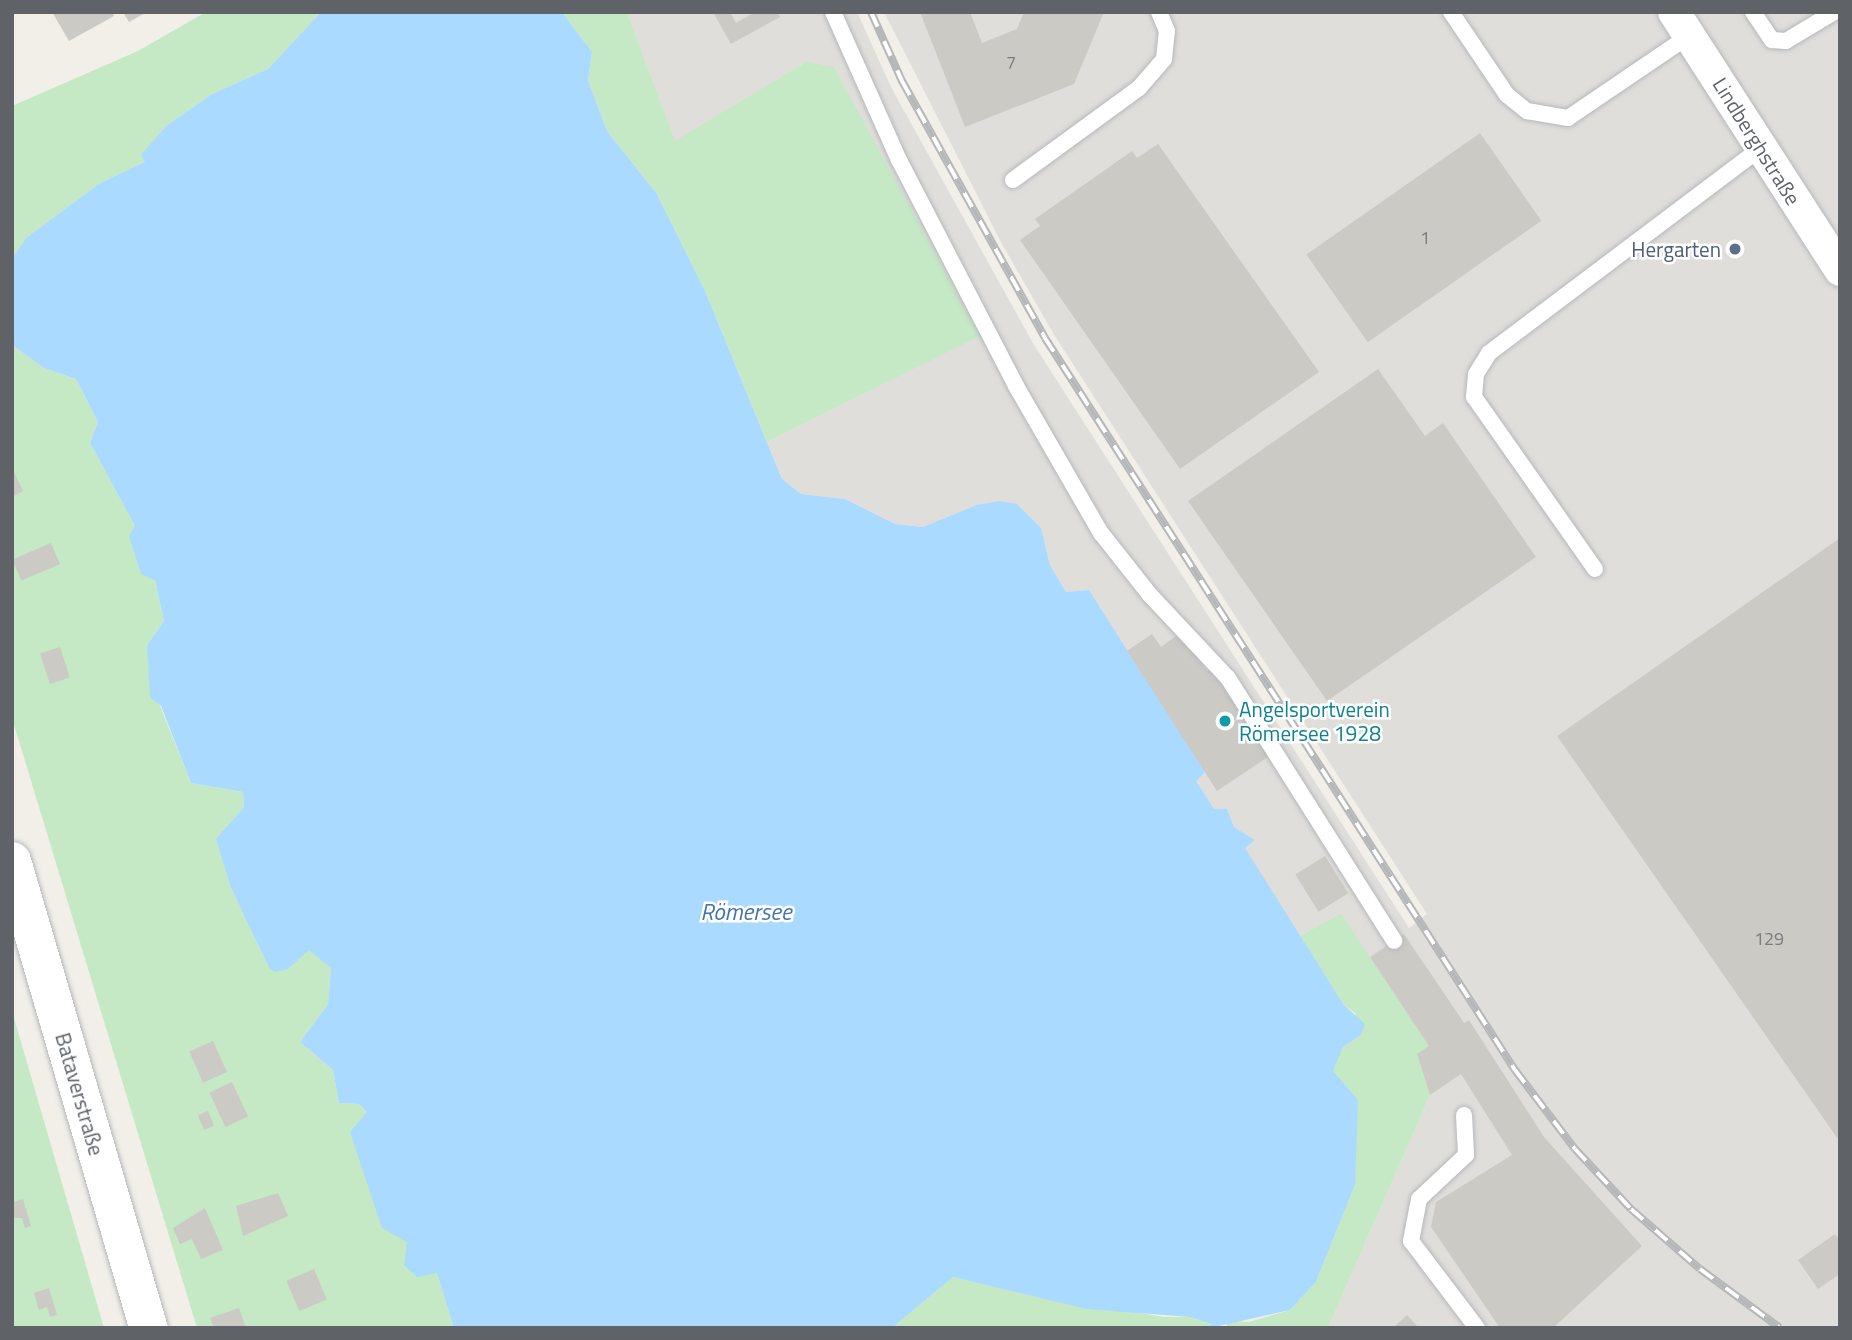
<!DOCTYPE html>
<html>
<head>
<meta charset="utf-8">
<style>
	body { margin:0 }
	#map { position:relative; width:1852px; height:1340px; overflow:hidden; background:#f1efe8; font-family:"Titillium Web",sans-serif }
	div>[style] { position:absolute }
	[style*='--x'] { left:calc(var(--x)*1px); top:calc(var(--y)*1px); width:calc(var(--w)*1px); rotate:calc(var(--a)*1deg) }
	.industrial>* { inset:0; background:#e0deda }
	.green>* { inset:0; background:#c5e8c5 }
	.water>* { inset:0; background:#aadaff }
	.building>* { inset:0; background:#cccac5; transform-origin:0 0 }
	.roads { filter:drop-shadow(0 0 2px #b5b8bc) drop-shadow(0 0 2px #b5b8bc) }
	.lane>* { height:16px; margin:-8px; padding:0 8px; transform-origin:8px; border-radius:8px; background:#fff }
	.street>* { height:32px; margin:-16px; padding:0 16px; transform-origin:16px; border-radius:16px; background:#fff }
	.secondary>* { height:38px; margin:-19px; padding:0 19px; transform-origin:19px; border-radius:19px; background:#fff }
	.rail>* { height:8px; margin-top:-4px; transform-origin:0; background:repeating-linear-gradient(90deg,#fff 0 16px,#b6b7b8 0 32px); box-sizing:border-box; border-block:2px solid #b6b7b8 }
	.dots>* { width:19px; height:19px; translate:-50% -50%; box-sizing:border-box; border:4px solid #fff; border-radius:50% }
	span { translate:-50% -50%; white-space:nowrap; text-align:center; line-height:1.15; -webkit-text-stroke:5px #fff; paint-order:stroke }
	.number-label { font-size:18px; color:#7a7d7f }
	.number-label span { -webkit-text-stroke-width:0 }
	.street-label { font-size:21px; color:#5f6368 }
	.service-label { font-size:21px; color:#4e5e75 }
	.right { translate:-100% -50%; text-align:right }
	.culture-label { font-size:21px; color:#0d838f }
	.left { translate:0 -50%; text-align:left }
	.water-label { font-size:23px; color:#4174aa; font-style:italic }
	.frame { position:absolute; inset:0; border:14px solid #5f6368; pointer-events:none }
</style>
</head>
<body>
<div id="map">
	<div class="industrial">
		<div style="clip-path:polygon(627px 12px,857px 12px,892px 89px,1034px 345px,1409px 928px,1427px 914px,1053px 333px,1002px 244px,884px 12px,1840px 12px,1840px 1328px,1328px 1328px,1430px 1095px,1417px 1054px,1428px 1046px,1341px 913px,1300px 936px,1244px 848px,1255px 840px,1234px 827px,1227px 809px,1214px 809px,1195px 781px,1205px 772px,1089px 590px,1066px 592px,1050px 565px,1041px 528px,950px 517px,923px 527px,895px 524px,845px 499px,801px 494px,782px 479px,767px 442px,979px 336px,806px 62px,675px 142px)"></div>
	</div>
	<div class="green">
		<div style="clip-path:polygon(206px 12px,321px 12px,268px 69px,212px 94px,166px 126px,145px 162px,100px 183px,26px 238px,12px 259px,12px 106px,138px 51px)"></div>
		<div style="clip-path:polygon(562px 12px,627px 12px,675px 141px,806px 62px,834px 67px,980px 336px,767px 442px,705px 291px,657px 194px,607px 131px,588px 80px,592px 52px)"></div>
		<div style="clip-path:polygon(12px 345px,44px 368px,76px 379px,98px 422px,90px 443px,135px 526px,155px 580px,164px 621px,147px 645px,160px 706px,191px 783px,243px 792px,244px 807px,217px 839px,231px 888px,269px 968px,288px 969px,309px 949px,331px 968px,328px 1004px,300px 1042px,333px 1070px,339px 1103px,359px 1104px,367px 1112px,407px 1242px,437px 1272px,454px 1328px,197px 1328px,12px 718px)"></div>
		<div style="clip-path:polygon(1341px 913px,1429px 1046px,1417px 1054px,1430px 1095px,1328px 1328px,1226px 1328px,1228px 1321px,1249px 1322px,1290px 1310px,1316px 1282px,1355px 1185px,1332px 1071px,1343px 1047px,1360px 1036px,1355px 1013px,1344px 1005px,1300px 936px)"></div>
		<div style="clip-path:polygon(12px 1011px,104px 1328px,12px 1328px)"></div>
		<div style="clip-path:polygon(953px 1277px,1163px 1317px,1190px 1317px,1211px 1324px,1210px 1328px,892px 1328px)"></div>
	</div>
	<div class="water">
		<div style="clip-path:polygon(321px 12px,562px 12px,592px 52px,588px 80px,607px 131px,657px 194px,705px 291px,782px 479px,801px 494px,845px 499px,895px 524px,923px 527px,977px 505px,999px 501px,1017px 504px,1041px 528px,1050px 565px,1066px 592px,1089px 590px,1205px 772px,1196px 781px,1214px 809px,1227px 809px,1234px 827px,1255px 840px,1245px 848px,1344px 1005px,1365px 1024px,1360px 1036px,1343px 1047px,1333px 1071px,1358px 1100px,1355px 1185px,1316px 1282px,1290px 1310px,1210px 1328px,1211px 1324px,1190px 1317px,1087px 1309px,953px 1277px,892px 1328px,454px 1328px,437px 1273px,417px 1277px,404px 1265px,407px 1242px,382px 1228px,350px 1132px,367px 1112px,359px 1104px,339px 1103px,333px 1070px,300px 1042px,328px 1004px,331px 968px,309px 950px,288px 969px,275px 972px,269px 968px,231px 888px,216px 839px,244px 807px,243px 792px,191px 783px,161px 706px,150px 697px,147px 645px,164px 621px,155px 580px,141px 574px,129px 536px,135px 526px,90px 443px,98px 422px,76px 379px,44px 368px,12px 345px,12px 259px,26px 238px,100px 183px,145px 162px,141px 155px,166px 126px,212px 94px,268px 69px)"></div>
	</div>
	<div class="building">
		<div style="clip-path:polygon(52px 12px,112px 12px,114px 16px,69px 41px)"></div>
		<div style="clip-path:polygon(123px 12px,147px 12px,129px 22px)"></div>
		<div style="clip-path:polygon(713px 12px,730px 12px,736px 23px,755px 12px,777px 12px,780px 17px,731px 44px)"></div>
		<div style="clip-path:polygon(920px 12px,970px 12px,982px 43px,1017px 29px,1024px 12px,1104px 12px,1074px 84px,965px 127px)"></div>
		<div style="left:1480px;top:133px;width:107px;height:212px;rotate:55deg"></div>
		<div style="clip-path:polygon(1158px 144px,1319px 372px,1180px 469px,1020px 240px,1040px 226px,1035px 219px,1132px 151px,1137px 158px)"></div>
		<div style="clip-path:polygon(1378px 369px,1425px 436px,1443px 423px,1536px 557px,1327px 701px,1188px 501px)"></div>
		<div style="clip-path:polygon(12px 468px,23px 491px,12px 497px)"></div>
		<div style="clip-path:polygon(1840px 538px,1840px 1142px,1557px 736px)"></div>
		<div style="left:51px;top:543px;width:23px;height:42px;rotate:67deg"></div>
		<div style="clip-path:polygon(1180px 633px,1207px 671px,1213px 668px,1271px 755px,1217px 791px,1127px 651px,1152px 634px,1161px 647px)"></div>
		<div style="left:60px;top:647px;width:32px;height:21px;rotate:72deg"></div>
		<div style="left:1325px;top:856px;width:44px;height:35px;rotate:58deg"></div>
		<div style="clip-path:polygon(1404px 934px,1464px 1023px,1469px 1020px,1544px 1137px,1642px 1246px,1553px 1328px,1500px 1328px,1431px 1227px,1436px 1202px,1512px 1155px,1461px 1074px,1430px 1095px,1417px 1054px,1429px 1046px,1370px 957px)"></div>
		<div style="left:213px;top:1041px;width:34px;height:26px;rotate:66deg"></div>
		<div style="left:232px;top:1082px;width:38px;height:25px;rotate:65deg"></div>
		<div style="left:208px;top:1111px;width:16px;height:11px;rotate:68deg"></div>
		<div style="clip-path:polygon(278px 1193px,288px 1216px,243px 1236px,236px 1206px)"></div>
		<div style="clip-path:polygon(23px 1199px,31px 1226px,25px 1228px,22px 1218px,12px 1218px,12px 1203px)"></div>
		<div style="clip-path:polygon(205px 1208px,223px 1250px,201px 1259px,192px 1239px,180px 1244px,173px 1228px)"></div>
		<div style="clip-path:polygon(1835px 1234px,1840px 1241px,1840px 1274px,1818px 1289px,1798px 1260px)"></div>
		<div style="left:314px;top:1269px;width:33px;height:30px;rotate:67deg"></div>
		<div style="clip-path:polygon(49px 1288px,57px 1315px,50px 1317px,47px 1307px,39px 1310px,34px 1293px)"></div>
		<div style="clip-path:polygon(239px 1308px,246px 1328px,214px 1328px,210px 1318px)"></div>
		<div style="clip-path:polygon(1407px 1315px,1419px 1328px,1393px 1328px)"></div>
	</div>
	<div class="roads">
		<div class="lane">
			<div style="--x:833;--y:12;--w:162;--a:66"></div>
			<div style="--x:899;--y:160;--w:254;--a:62.6"></div>
			<div style="--x:1016;--y:386;--w:170;--a:60"></div>
			<div style="--x:1101;--y:533;--w:79;--a:51.7"></div>
			<div style="--x:1150;--y:595;--w:114;--a:46.8"></div>
			<div style="--x:1228;--y:678;--w:311;--a:57.7"></div>
			<div style="--x:1451;--y:12;--w:100;--a:56"></div>
			<div style="--x:1507;--y:95;--w:26;--a:39"></div>
			<div style="--x:1527;--y:111;--w:42;--a:9.7"></div>
			<div style="--x:1568;--y:118;--w:148;--a:-34.2"></div>
			<div style="--x:1753;--y:12;--w:34;--a:56"></div>
			<div style="--x:1772;--y:40;--w:14;--a:4"></div>
			<div style="--x:1786;--y:41;--w:56;--a:-31.1"></div>
			<div style="--x:1013;--y:180;--w:156;--a:-36.1"></div>
			<div style="--x:1139;--y:88;--w:38;--a:-49"></div>
			<div style="--x:1164;--y:59;--w:28;--a:-84"></div>
			<div style="--x:1167;--y:31;--w:21;--a:-113"></div>
			<div style="--x:1595;--y:569;--w:210;--a:-125.1"></div>
			<div style="--x:1474;--y:397;--w:23;--a:-85"></div>
			<div style="--x:1476;--y:374;--w:25;--a:-58"></div>
			<div style="--x:1489;--y:353;--w:341;--a:-37"></div>
			<div style="--x:1464;--y:1115;--w:40;--a:87.1"></div>
			<div style="--x:1466;--y:1155;--w:64;--a:136.9"></div>
			<div style="--x:1419;--y:1199;--w:43;--a:100.8"></div>
			<div style="--x:1411;--y:1241;--w:109;--a:52.8"></div>
		</div>
		<div class="street">
			<div style="--x:1674;--y:12;--w:307;--a:57.2"></div>
		</div>
		<div class="secondary">
			<div style="--x:12;--y:861;--w:487;--a:73.7"></div>
		</div>
	</div>
	<div class="rail">
		<div style="--x:871;--y:12;--w:76;--a:65.8"></div>
		<div style="--x:902;--y:81;--w:294;--a:60.9"></div>
		<div style="--x:1045;--y:338;--w:870;--a:57.3"></div>
		<div style="--x:1515;--y:1070;--w:99;--a:52.8"></div>
		<div style="--x:1575;--y:1149;--w:82;--a:47"></div>
		<div style="--x:1631;--y:1209;--w:91;--a:41"></div>
		<div style="--x:1700;--y:1269;--w:99;--a:36.4"></div>
	</div>
	<div class="dots">
		<div style="left:1735px;top:249px;background:#5c6f8a"></div>
		<div style="left:1225px;top:721px;background:#0f9aa8"></div>
	</div>
	<div class="number-label">
		<span style="left:1011px;top:63px">7</span>
		<span style="left:1425px;top:238px">1</span>
		<span style="left:1769px;top:939px">129</span>
	</div>
	<div class="street-label">
		<span style="left:1757px;top:141px;rotate:58deg">Lindberghstraße</span>
		<span style="left:80px;top:1094px;rotate:74deg">Bataverstraße</span>
	</div>
	<div class="service-label">
		<span class="right" style="left:1721px;top:249px">Hergarten</span>
	</div>
	<div class="culture-label">
		<span class="left" style="left:1239px;top:721px">Angelsportverein<br>Römersee 1928</span>
	</div>
	<div class="water-label">
		<span style="left:746px;top:912px">Römersee</span>
	</div>
	<div class="frame"></div>
</div>
</body>
</html>
